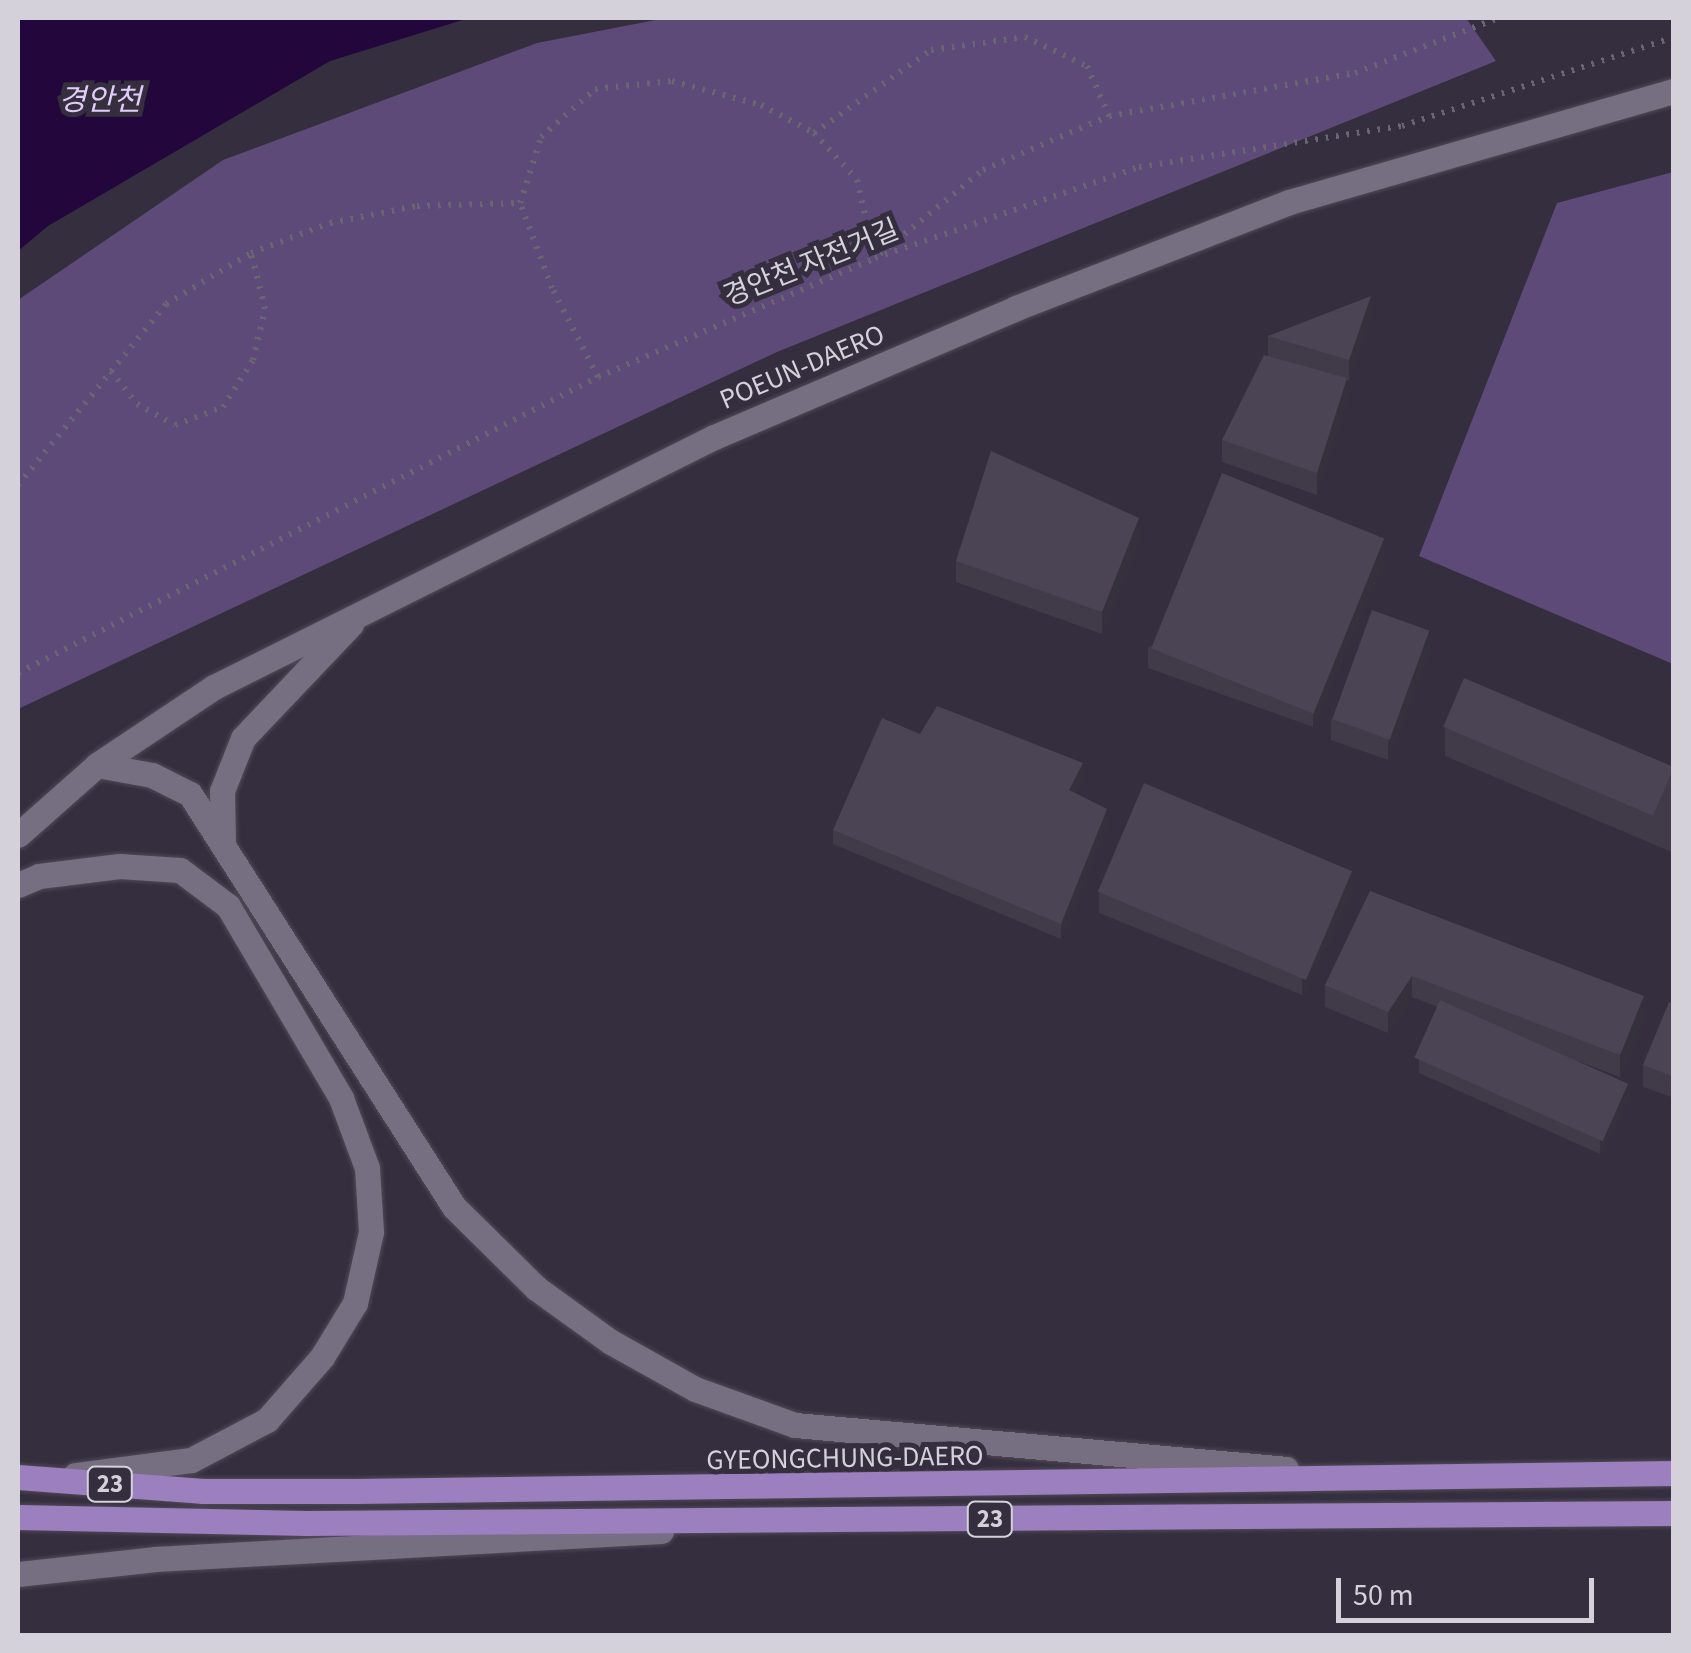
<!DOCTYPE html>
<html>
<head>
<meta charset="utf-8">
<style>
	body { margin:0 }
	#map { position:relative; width:1691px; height:1653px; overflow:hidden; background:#342e3e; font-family:"Source Sans 3","Noto Sans KR",sans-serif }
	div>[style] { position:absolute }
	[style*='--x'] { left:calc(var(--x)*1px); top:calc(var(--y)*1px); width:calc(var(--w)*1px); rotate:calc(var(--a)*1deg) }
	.green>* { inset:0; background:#5e4a78 }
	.water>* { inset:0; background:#23063c }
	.path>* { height:6px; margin-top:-3px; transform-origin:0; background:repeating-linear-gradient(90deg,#6a6573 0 2.5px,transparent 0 10.5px) }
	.roads { filter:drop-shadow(0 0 2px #504a57) drop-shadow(0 0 2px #504a57) }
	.minor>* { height:25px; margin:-12.5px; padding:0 12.5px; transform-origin:12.5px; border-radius:12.5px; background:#766f81 }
	.major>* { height:25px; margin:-12.5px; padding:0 12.5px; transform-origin:12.5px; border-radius:12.5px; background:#9b7fbe }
	.wall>* { inset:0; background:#403a49 }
	.shaded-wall>* { inset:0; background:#34303c }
	.building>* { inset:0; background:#4b4455; transform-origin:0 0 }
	span { translate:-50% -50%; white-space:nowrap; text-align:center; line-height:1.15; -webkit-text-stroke:10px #342e3e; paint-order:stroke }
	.shield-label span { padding:2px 8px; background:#342e3e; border:2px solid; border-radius:8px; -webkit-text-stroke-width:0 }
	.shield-label { font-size:25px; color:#d5d1db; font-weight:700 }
	.street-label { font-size:28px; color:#d5d1db }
	.water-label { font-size:30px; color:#dfcdf8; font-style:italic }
	.frame { position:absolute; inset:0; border:20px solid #d5d1db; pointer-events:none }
	.scale { position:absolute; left:1336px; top:1578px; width:258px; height:45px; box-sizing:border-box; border:5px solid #d5d1db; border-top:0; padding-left:12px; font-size:30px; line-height:35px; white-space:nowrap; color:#d5d1db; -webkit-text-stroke:8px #342e3e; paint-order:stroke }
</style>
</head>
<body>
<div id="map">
	<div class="green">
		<div style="clip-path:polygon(666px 18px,1466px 18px,1496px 61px,777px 352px,18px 709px,18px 300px,223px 160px,537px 43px)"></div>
		<div style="clip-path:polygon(1673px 172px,1674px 172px,1673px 664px,1419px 556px,1557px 203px)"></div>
	</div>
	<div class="water">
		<div style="clip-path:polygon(18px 18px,469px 18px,330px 61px,48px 226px,18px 251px)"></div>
	</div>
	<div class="path">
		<div style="--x:814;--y:133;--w:143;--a:-35.4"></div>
		<div style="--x:931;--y:50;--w:95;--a:-7.9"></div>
		<div style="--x:1025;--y:37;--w:68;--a:25.1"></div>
		<div style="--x:1087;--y:66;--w:55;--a:66.3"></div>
		<div style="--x:880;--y:254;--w:133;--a:-39.2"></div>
		<div style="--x:983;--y:170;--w:137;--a:-23.2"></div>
		<div style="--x:1109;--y:116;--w:250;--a:-9.9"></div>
		<div style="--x:1355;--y:73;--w:153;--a:-21"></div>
		<div style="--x:111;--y:371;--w:42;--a:51.8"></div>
		<div style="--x:137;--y:404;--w:43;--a:28.9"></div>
		<div style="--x:175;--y:425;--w:51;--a:-20.6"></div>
		<div style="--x:223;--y:407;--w:56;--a:-57.4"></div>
		<div style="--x:253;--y:360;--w:52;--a:-76.8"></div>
		<div style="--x:265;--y:309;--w:58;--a:-104"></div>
		<div style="--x:598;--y:377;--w:100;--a:-117.3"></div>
		<div style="--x:552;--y:288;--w:91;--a:-110.6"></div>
		<div style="--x:520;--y:203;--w:69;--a:-72.3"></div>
		<div style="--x:541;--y:137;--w:72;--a:-41.6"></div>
		<div style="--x:595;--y:89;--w:77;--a:-5.9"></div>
		<div style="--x:672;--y:81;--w:92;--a:15.1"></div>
		<div style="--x:761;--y:105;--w:60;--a:27.8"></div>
		<div style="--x:814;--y:133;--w:64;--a:47.5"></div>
		<div style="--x:857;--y:180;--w:80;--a:77"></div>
		<div style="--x:18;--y:485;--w:234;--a:-50.7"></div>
		<div style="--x:166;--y:304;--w:99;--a:-31"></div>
		<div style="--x:251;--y:253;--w:85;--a:-20.8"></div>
		<div style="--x:330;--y:223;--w:89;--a:-11.1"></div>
		<div style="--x:417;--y:206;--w:103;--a:-1.7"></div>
		<div style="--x:18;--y:673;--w:651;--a:-27.04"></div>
		<div style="--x:598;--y:377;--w:301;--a:-23.2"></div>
		<div style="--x:875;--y:258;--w:279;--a:-19"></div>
		<div style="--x:1139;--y:167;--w:266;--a:-8.9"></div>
		<div style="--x:1402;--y:126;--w:286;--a:-18.1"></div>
	</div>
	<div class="roads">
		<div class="minor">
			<div style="--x:97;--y:765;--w:56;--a:10.3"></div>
			<div style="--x:152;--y:775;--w:42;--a:26.6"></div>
			<div style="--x:190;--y:794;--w:490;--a:57.4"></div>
			<div style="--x:454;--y:1207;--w:115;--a:44.6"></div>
			<div style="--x:536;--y:1288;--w:92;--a:35.8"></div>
			<div style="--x:611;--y:1342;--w:96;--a:29.2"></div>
			<div style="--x:695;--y:1389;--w:106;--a:19.8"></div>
			<div style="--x:795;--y:1425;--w:493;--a:5.1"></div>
			<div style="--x:18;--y:835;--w:106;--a:-41.5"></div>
			<div style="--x:97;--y:765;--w:141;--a:-33.7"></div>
			<div style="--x:214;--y:687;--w:559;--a:-26.57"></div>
			<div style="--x:714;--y:437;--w:328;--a:-23.1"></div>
			<div style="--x:1016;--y:308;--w:293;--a:-21.2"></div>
			<div style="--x:1289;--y:202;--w:401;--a:-16.1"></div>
			<div style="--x:223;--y:842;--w:51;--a:-91.1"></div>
			<div style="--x:222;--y:791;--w:57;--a:-68.4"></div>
			<div style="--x:243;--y:738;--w:157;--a:-46.5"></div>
			<div style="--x:18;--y:885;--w:23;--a:-23"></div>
			<div style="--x:39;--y:876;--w:81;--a:-7.1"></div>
			<div style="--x:119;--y:866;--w:61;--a:3.8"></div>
			<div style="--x:180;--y:870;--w:60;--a:36.9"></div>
			<div style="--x:228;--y:906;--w:223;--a:59.5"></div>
			<div style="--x:341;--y:1098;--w:75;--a:69.6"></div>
			<div style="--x:367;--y:1168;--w:64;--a:86.4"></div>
			<div style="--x:371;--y:1232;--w:73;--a:102.7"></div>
			<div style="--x:355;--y:1303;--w:63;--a:121.4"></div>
			<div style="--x:322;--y:1357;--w:84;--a:131.1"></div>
			<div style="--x:267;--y:1420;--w:86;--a:152.2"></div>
			<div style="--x:191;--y:1460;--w:117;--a:172.6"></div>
			<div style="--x:18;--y:1574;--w:138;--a:-6.2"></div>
			<div style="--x:155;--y:1559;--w:507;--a:-3.17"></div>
		</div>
		<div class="major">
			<div style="--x:18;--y:1477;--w:186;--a:4.3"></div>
			<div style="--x:203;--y:1491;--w:152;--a:0"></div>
			<div style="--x:355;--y:1491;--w:1319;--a:-0.78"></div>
			<div style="--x:18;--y:1517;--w:288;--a:1.2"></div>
			<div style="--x:306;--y:1523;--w:1368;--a:-0.42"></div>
		</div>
	</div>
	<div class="wall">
		<div style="clip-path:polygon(1371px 318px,1349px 381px,1347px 380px,1347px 399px,1317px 495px,1222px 462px,1222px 440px,1268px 356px,1268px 336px)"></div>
		<div style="clip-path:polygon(1139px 540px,1102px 634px,956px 582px,956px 561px)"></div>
		<div style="clip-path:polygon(1384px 562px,1313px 727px,1148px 668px,1148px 647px)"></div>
		<div style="clip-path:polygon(1429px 652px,1388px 760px,1331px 740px,1331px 719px)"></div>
		<div style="clip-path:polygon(1445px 728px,1674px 768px,1674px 853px,1445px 756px)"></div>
		<div style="clip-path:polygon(920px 734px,1083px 777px,1075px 793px,1107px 824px,1061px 939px,833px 844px,833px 830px)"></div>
		<div style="clip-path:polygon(1370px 891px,1644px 1017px,1620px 1077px,1578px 1061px,1629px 1098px,1600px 1154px,1419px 1073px,1419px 1059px,1438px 1007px,1412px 997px,1388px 1033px,1325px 1007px,1325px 985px)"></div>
		<div style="clip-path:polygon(1099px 892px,1352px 893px,1302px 995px,1099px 913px)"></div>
		<div style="clip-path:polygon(1674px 1004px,1674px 1098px,1643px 1087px,1643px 1065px)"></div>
	</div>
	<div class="shaded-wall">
		<div style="clip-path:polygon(1371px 296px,1371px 318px,1349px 381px,1349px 360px)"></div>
		<div style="clip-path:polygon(1347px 378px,1347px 399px,1317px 495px,1317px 473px)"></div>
		<div style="clip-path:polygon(1139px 518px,1139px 540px,1102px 634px,1102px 612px)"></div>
		<div style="clip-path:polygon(1384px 540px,1384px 562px,1313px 727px,1313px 706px)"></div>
		<div style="clip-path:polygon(1429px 631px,1429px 652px,1388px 760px,1388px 739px)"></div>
		<div style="clip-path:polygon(1083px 763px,1083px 777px,1069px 805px,1069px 790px)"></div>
		<div style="clip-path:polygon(1107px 809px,1107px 824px,1061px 939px,1061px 924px)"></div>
		<div style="clip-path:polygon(1352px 872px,1352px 893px,1302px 995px,1302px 973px)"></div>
		<div style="clip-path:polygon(1412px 976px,1412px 997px,1388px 1033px,1388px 1012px)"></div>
		<div style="clip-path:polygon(1644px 996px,1644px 1017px,1620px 1077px,1620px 1055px)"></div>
		<div style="clip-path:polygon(1629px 1083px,1629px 1098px,1600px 1154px,1600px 1140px)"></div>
	</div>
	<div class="building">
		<div style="clip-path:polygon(1371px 296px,1349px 360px,1268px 336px)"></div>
		<div style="clip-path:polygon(1264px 355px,1347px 378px,1317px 473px,1222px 440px)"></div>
		<div style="clip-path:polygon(991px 451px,1139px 518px,1102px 612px,956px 561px)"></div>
		<div style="left:1222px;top:473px;width:175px;height:189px;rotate:22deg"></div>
		<div style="left:1372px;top:610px;width:61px;height:116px;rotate:20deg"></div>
		<div style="left:1464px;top:678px;width:228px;height:53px;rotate:23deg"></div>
		<div style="clip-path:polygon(937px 706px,1083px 763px,1069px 790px,1107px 809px,1061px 924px,833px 830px,882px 718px,920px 734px)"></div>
		<div style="left:1144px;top:783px;width:226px;height:118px;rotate:23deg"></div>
		<div style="clip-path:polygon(1370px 891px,1644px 996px,1620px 1055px,1412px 976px,1388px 1012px,1325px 985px)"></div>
		<div style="left:1440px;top:1000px;width:206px;height:63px;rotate:24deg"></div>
		<div style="clip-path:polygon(1669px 1002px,1674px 1004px,1674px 1077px,1643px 1065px)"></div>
	</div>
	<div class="shield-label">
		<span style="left:110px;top:1484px">23</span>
		<span style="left:990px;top:1519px">23</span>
	</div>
	<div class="street-label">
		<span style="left:811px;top:263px;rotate:-22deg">경안천 자전거길</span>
		<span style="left:802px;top:367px;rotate:-23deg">POEUN-DAERO</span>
		<span style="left:845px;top:1458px;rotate:-1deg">GYEONGCHUNG-DAERO</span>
	</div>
	<div class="water-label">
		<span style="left:100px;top:101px">경안천</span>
	</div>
	<div class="frame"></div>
	<div class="scale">50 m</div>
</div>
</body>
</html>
